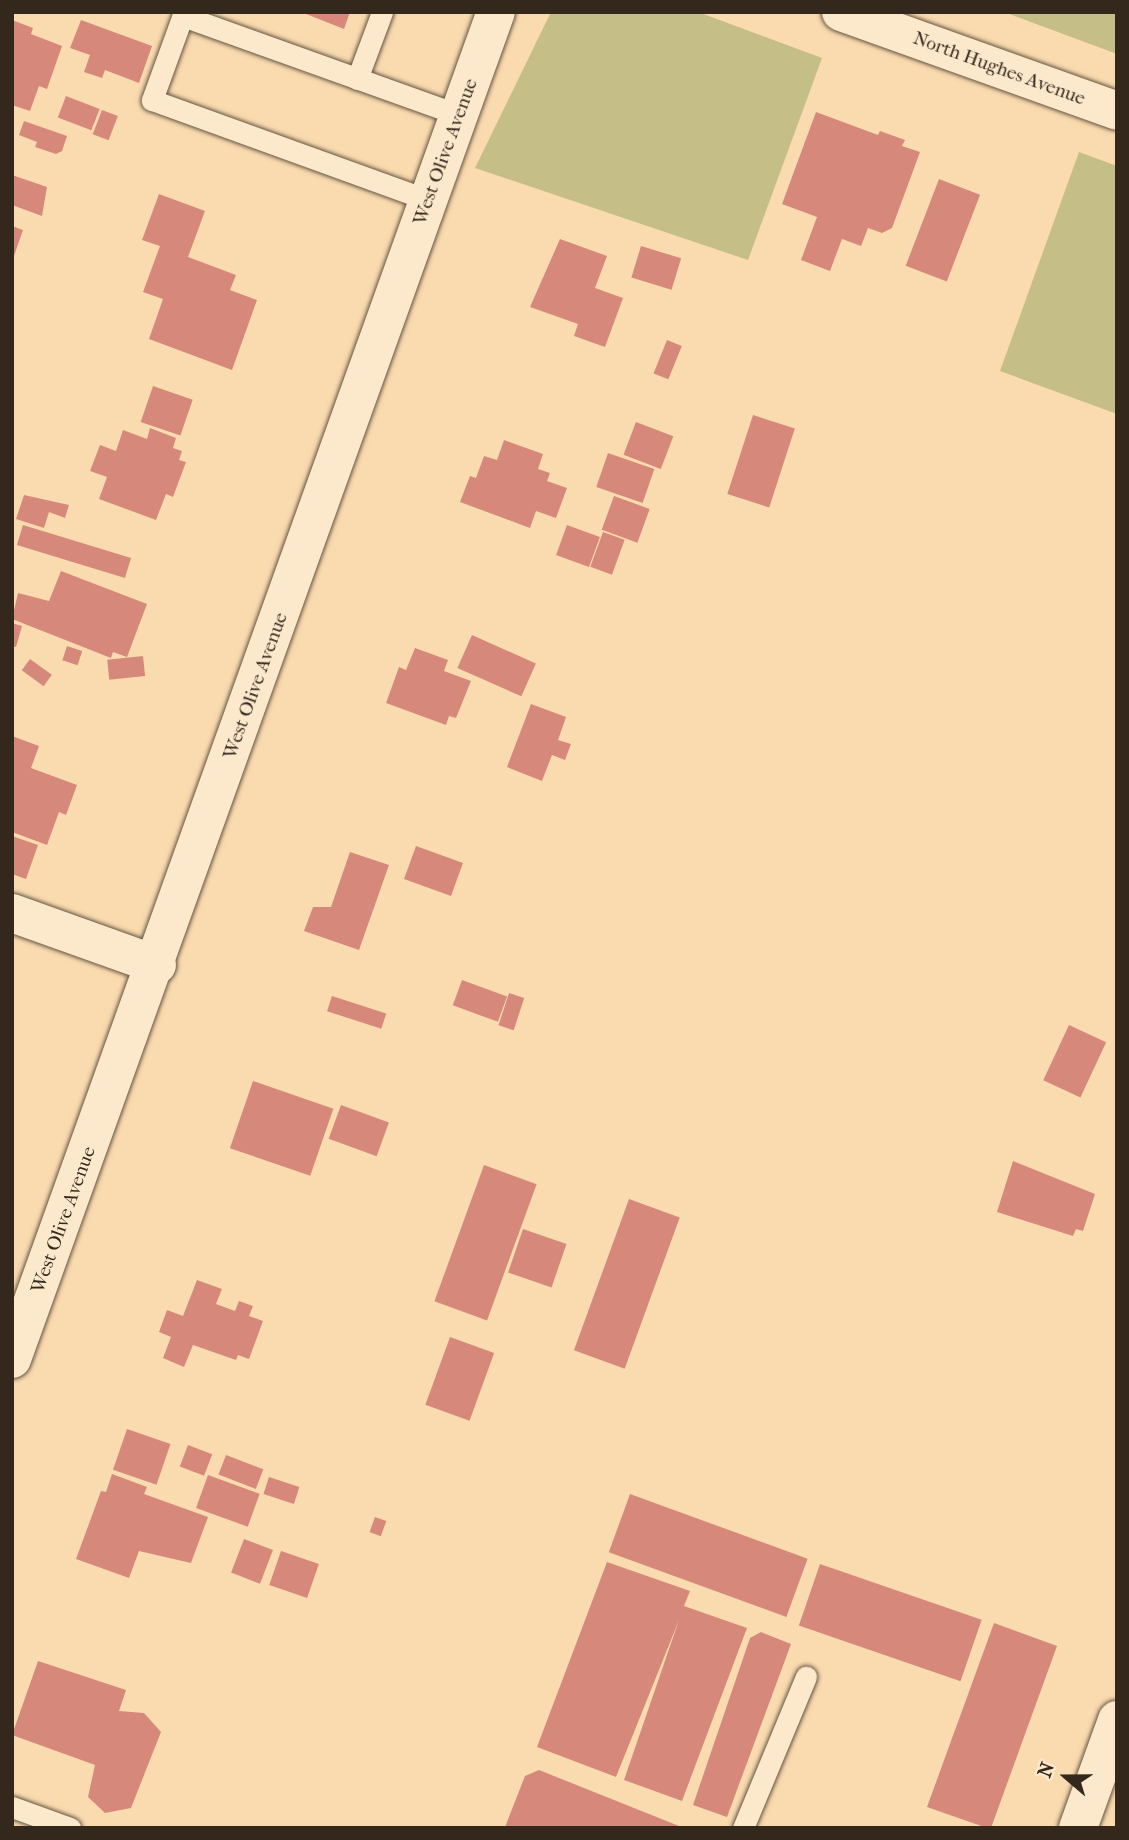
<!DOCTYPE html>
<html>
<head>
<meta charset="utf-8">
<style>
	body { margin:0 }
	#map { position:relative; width:1129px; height:1840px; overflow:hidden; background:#fadbaf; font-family:"IM FELL French Canon",serif }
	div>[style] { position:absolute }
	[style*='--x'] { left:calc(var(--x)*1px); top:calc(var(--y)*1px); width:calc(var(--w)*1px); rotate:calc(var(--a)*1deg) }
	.green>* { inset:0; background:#c5be86 }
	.building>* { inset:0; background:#d6897b; transform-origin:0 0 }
	.roads { filter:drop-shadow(0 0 2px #665542) drop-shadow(0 0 2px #665542) }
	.lane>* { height:21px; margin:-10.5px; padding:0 10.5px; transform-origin:10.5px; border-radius:10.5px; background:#fce8cb }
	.street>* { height:38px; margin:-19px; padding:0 19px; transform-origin:19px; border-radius:19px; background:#fce8cb }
	.secondary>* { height:38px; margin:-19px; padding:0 19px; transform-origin:19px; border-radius:19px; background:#fce8cb }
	span { translate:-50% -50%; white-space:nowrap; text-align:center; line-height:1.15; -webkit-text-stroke:6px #fce8cb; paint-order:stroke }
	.street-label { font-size:19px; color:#34281d }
	.frame { position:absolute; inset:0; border:14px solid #34281d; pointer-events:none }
	.north { position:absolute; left:1031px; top:1742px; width:70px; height:70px; -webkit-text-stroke:5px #fce8cb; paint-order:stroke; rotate:290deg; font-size:19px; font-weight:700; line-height:28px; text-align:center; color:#34281d }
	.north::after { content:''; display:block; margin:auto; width:24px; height:32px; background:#34281d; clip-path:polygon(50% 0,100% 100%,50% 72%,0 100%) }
</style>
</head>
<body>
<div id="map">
	<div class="green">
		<div style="clip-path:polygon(551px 12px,698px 12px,822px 58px,748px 260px,475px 168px)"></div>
		<div style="clip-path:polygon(1004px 12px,1117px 12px,1117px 54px)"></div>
		<div style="clip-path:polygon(1079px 152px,1117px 166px,1117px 414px,1000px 371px)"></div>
	</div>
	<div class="building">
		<div style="clip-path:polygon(301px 12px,350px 12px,344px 29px)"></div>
		<div style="clip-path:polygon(12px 20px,33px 28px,31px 34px,62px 46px,47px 89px,39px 86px,30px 111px,12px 105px)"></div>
		<div style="clip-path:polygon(81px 20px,152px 46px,139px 83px,105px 70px,102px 78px,84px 72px,90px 55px,70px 48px)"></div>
		<div style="left:66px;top:96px;width:36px;height:23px;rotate:21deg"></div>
		<div style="left:102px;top:110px;width:17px;height:26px;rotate:21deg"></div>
		<div style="clip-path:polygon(816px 112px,878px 135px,880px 131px,905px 140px,902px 146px,920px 152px,892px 228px,882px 233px,868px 228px,861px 246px,842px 239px,830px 271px,801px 260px,817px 217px,782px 204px)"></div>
		<div style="clip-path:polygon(24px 121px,67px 136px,62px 151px,56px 154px,35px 147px,37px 142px,19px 135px)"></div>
		<div style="clip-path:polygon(12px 175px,47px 187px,42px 216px,12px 205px)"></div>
		<div style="left:939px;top:179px;width:44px;height:93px;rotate:21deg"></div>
		<div style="clip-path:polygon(159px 194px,205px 211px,188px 257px,236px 275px,230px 290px,257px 300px,232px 370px,149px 339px,163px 299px,143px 292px,160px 246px,142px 240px)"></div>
		<div style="clip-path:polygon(12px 226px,23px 230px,13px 259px,12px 259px)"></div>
		<div style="clip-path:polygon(560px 239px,607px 256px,595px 288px,623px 298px,605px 347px,574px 336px,578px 324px,530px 307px)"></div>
		<div style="left:641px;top:246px;width:42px;height:33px;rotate:17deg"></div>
		<div style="left:667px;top:340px;width:16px;height:36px;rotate:22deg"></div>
		<div style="left:153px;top:386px;width:42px;height:38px;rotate:19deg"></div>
		<div style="left:753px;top:415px;width:44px;height:83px;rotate:18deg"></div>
		<div style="left:636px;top:422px;width:40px;height:35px;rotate:21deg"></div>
		<div style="clip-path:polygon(150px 428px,176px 438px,173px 448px,182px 451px,179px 460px,186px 462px,173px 497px,166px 494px,156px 520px,99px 499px,107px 477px,90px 471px,100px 445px,116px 451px,123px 430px,147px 439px)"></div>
		<div style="clip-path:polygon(504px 440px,543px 454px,538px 469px,550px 473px,547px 481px,567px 488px,556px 518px,536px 511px,530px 528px,460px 502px,470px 476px,476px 478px,484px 456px,497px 460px)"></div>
		<div style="left:608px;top:453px;width:49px;height:36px;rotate:19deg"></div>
		<div style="clip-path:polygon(24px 495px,69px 505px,65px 518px,49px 512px,44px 528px,16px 519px)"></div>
		<div style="left:614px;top:496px;width:38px;height:36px;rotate:20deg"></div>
		<div style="left:23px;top:525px;width:113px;height:21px;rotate:17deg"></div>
		<div style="left:567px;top:525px;width:35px;height:32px;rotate:20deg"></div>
		<div style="left:603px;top:532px;width:23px;height:37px;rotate:20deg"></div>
		<div style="clip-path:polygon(61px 571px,147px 604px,127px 657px,113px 652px,111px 658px,12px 619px,18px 593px,49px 601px)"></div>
		<div style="clip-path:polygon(12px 623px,22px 626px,16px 647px,12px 646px)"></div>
		<div style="left:472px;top:635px;width:70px;height:36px;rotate:24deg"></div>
		<div style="left:67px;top:646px;width:16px;height:15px;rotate:18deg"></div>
		<div style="clip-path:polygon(415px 648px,448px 660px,444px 671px,471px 681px,456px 718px,449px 716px,446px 725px,386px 703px,399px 667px,406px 670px)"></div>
		<div style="left:143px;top:656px;width:20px;height:36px;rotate:84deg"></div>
		<div style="left:30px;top:659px;width:27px;height:14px;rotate:36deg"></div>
		<div style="clip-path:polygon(531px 704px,566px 717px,558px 740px,571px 744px,565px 760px,552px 755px,542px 781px,507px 767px)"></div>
		<div style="clip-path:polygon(12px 736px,39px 746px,31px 768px,77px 785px,66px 815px,59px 812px,47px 845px,12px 832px)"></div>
		<div style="clip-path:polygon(12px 836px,38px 845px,26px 879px,12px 874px)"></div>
		<div style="left:416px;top:846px;width:50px;height:35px;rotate:20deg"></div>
		<div style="clip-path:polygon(350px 852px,389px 865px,359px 950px,304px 931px,313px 907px,331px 907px)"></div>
		<div style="left:462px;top:980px;width:48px;height:27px;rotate:20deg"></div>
		<div style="left:509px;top:993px;width:16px;height:34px;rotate:18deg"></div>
		<div style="left:332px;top:996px;width:57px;height:16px;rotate:18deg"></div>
		<div style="left:1069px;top:1025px;width:41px;height:61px;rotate:25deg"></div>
		<div style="left:253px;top:1081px;width:85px;height:71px;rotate:19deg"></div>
		<div style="left:341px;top:1105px;width:51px;height:36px;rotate:20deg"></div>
		<div style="clip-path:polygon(1013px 1161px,1095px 1194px,1083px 1231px,1076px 1229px,1073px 1236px,997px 1212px)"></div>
		<div style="left:484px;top:1165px;width:56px;height:145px;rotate:20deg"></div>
		<div style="left:629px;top:1199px;width:54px;height:161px;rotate:20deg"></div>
		<div style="left:523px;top:1229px;width:46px;height:46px;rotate:19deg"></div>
		<div style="clip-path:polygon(197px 1280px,222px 1289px,216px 1304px,235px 1311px,239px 1301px,253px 1306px,249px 1316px,263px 1321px,249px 1359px,238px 1355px,236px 1360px,193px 1345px,184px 1367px,163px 1358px,171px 1337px,159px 1332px,167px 1310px,183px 1316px)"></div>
		<div style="left:450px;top:1337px;width:47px;height:72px;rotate:20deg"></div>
		<div style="left:127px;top:1429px;width:46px;height:43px;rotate:19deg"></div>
		<div style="left:188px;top:1445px;width:26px;height:23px;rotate:21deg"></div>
		<div style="left:226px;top:1455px;width:40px;height:21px;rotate:21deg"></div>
		<div style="clip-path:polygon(112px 1474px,147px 1487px,144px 1494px,208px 1517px,191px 1563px,139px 1551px,129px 1578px,76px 1559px,101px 1491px,106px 1492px)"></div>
		<div style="left:208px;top:1475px;width:55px;height:35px;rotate:20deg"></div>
		<div style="left:269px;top:1477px;width:32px;height:18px;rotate:18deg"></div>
		<div style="left:630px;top:1494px;width:189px;height:62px;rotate:20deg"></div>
		<div style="left:375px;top:1517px;width:12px;height:16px;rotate:20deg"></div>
		<div style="left:244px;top:1539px;width:31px;height:36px;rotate:21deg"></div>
		<div style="left:281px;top:1551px;width:40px;height:36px;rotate:19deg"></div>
		<div style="clip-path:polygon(607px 1562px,690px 1591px,684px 1606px,747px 1628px,682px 1801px,624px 1780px,679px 1620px,616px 1777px,537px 1747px)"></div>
		<div style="left:820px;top:1564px;width:171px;height:65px;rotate:19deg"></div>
		<div style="clip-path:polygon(994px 1623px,1057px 1646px,991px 1828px,987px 1828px,927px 1807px)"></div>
		<div style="clip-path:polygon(761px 1632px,791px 1644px,727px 1817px,693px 1805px,750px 1638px)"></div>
		<div style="clip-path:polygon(38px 1661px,126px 1690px,119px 1711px,144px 1713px,161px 1732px,131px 1808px,105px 1813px,88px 1797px,95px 1765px,12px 1735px)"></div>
		<div style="clip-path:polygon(539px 1770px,684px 1828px,505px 1827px,525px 1776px)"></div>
	</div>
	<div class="roads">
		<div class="lane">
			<div style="--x:184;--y:12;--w:94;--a:110"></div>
			<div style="--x:152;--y:100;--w:294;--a:19.9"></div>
			<div style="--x:183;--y:16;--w:293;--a:19.7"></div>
			<div style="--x:357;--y:79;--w:72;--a:-69.5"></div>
			<div style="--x:12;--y:1807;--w:62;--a:19.9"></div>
			<div style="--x:743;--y:1828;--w:164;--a:-67.4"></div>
		</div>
		<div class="street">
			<div style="--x:12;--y:913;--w:154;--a:19.7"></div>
			<div style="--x:1078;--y:1828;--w:115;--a:-70.1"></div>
		</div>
		<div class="secondary">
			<div style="--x:841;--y:12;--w:293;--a:19.7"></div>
			<div style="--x:12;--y:1359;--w:1431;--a:-70.24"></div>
		</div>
	</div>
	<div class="street-label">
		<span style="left:999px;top:69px;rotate:20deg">North Hughes Avenue</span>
		<span style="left:446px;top:152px;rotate:-70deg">West Olive Avenue</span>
		<span style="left:256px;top:686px;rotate:-70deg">West Olive Avenue</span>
		<span style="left:64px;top:1220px;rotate:-70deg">West Olive Avenue</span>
	</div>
	<div class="frame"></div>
	<div class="north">N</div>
</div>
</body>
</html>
